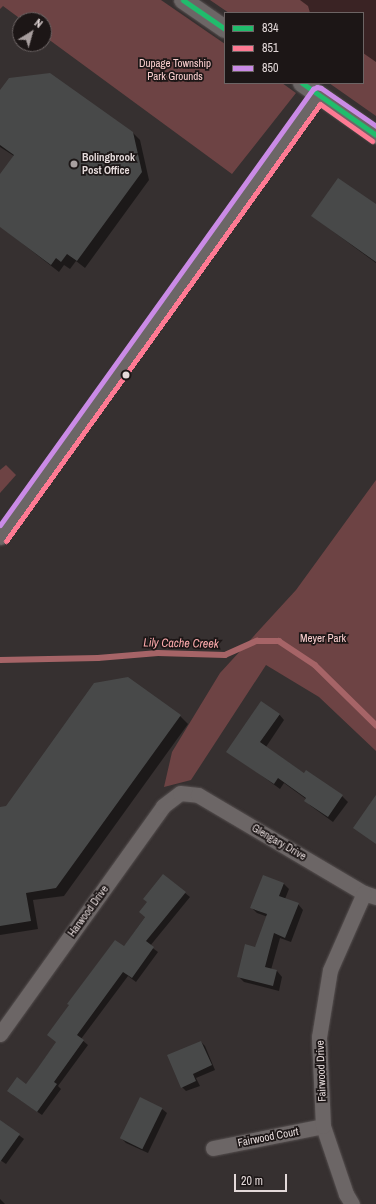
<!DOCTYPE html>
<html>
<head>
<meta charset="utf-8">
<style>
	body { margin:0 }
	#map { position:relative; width:376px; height:1204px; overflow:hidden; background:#363030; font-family:"Archivo Narrow",sans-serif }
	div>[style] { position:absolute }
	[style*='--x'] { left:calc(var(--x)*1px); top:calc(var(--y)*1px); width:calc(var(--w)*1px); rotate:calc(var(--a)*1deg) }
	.green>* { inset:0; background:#6d4344 }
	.shadow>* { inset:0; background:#0007 }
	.stream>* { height:5.5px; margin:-2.75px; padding:0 2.75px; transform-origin:2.75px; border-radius:2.75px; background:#a66467 }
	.building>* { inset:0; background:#484949; transform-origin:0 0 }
	.roads { filter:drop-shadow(0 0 1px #554f4f) drop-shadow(0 0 1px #554f4f) }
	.minor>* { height:15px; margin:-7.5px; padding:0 7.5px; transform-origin:7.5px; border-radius:7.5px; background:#6c6666 }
	.tertiary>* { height:18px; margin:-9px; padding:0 9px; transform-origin:9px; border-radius:9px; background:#6c6666 }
	.bus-1>* { height:5px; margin:-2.5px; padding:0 2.5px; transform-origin:2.5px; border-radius:2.5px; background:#20bc6c }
	.bus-2>* { height:5px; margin:-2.5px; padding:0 2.5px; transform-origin:2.5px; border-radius:2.5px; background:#fe7a93 }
	.bus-3>* { height:5px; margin:-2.5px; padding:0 2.5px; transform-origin:2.5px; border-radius:2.5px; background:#ca8be6 }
	.dots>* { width:11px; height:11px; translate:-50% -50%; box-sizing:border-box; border:2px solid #1c1616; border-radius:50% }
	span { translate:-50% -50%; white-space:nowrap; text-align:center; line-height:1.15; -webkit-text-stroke:3.5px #1c1616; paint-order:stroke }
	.park-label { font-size:11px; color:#facece }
	.poi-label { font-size:11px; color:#e4dada; font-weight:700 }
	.left { translate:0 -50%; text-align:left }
	.street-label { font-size:11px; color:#e4dada }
	.water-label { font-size:12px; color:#fdaaac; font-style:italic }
	.legend { position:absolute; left:224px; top:12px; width:140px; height:72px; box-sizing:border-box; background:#1c1616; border:1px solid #6c6464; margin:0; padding:5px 7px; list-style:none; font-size:12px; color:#e4dada }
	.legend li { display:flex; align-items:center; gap:8px; height:20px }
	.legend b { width:20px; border:1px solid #6c6464 }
	.north { position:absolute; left:12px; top:12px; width:40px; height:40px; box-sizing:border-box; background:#1c1616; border:1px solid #6c6464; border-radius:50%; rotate:37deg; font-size:11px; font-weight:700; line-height:16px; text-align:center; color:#e4dada }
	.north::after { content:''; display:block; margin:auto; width:14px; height:18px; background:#a79e9e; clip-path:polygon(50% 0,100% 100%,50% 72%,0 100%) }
	.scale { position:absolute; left:234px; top:1174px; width:53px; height:18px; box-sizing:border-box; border:2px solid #e4dada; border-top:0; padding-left:5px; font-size:12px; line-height:14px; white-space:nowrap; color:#e4dada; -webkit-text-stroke:3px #1c1616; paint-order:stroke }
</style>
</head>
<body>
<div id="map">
	<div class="green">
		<div style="clip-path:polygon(0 0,161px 0,225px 44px,225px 83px,282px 83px,296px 93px,232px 174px,44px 36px,44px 20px,22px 20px,3px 6px,0 9px)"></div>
		<div style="clip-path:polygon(210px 0,376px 0,376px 116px,329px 83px,363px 83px,363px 13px,229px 13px)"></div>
		<div style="clip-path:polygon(6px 465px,16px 475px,0 493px,0 470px)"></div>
		<div style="clip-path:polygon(376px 480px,376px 751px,319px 697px,266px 665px,191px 780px,164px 787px,172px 752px,220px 673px,296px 590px)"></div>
	</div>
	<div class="shadow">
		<div style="clip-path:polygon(300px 0,376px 0,376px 62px,363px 53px,363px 13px,310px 13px,308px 6px)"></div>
		<div style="clip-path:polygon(0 92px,132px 132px,140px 140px,149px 180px,85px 268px,76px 261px,70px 269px,64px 265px,59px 272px,0 226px,0 176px,14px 156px,0 147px)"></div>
		<div style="clip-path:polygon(376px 205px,376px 263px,312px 216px)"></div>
		<div style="clip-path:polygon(279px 714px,284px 720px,266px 747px,305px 774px,342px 796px,348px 802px,333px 822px,311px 806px,305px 800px,306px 799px,284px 783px,280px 789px,228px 751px)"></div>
		<div style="clip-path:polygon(180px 716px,188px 724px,64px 896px,33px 900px,38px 929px,0 935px,0 808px,6px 807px)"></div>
		<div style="clip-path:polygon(163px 875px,190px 897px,150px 946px,158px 952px,136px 982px,128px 976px,81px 1039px,88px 1045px,58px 1086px,61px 1089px,42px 1115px,13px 1095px,26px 1085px,145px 917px,148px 903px)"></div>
		<div style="clip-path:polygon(264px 876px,284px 884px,289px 889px,285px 899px,298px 904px,303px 910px,291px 942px,280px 938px,271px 970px,277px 971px,282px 977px,279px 991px,244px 982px,238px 976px,255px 948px,268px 917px,257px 913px,251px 907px)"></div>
		<div style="clip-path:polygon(201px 1042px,205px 1046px,215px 1070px,196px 1078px,200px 1086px,186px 1091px,182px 1087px)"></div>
		<div style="clip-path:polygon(162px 1109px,167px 1113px,148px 1153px,126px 1143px,122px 1139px)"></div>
		<div style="clip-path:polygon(0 1121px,24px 1139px,6px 1164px,0 1160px)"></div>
		<div style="clip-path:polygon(0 1199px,5px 1204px,0 1204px)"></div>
	</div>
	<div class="stream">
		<div style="--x:0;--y:660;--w:98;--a:-1.2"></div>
		<div style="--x:98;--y:658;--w:60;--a:-4.8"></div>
		<div style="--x:158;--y:653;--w:67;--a:1.7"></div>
		<div style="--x:225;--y:655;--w:35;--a:-24"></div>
		<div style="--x:257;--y:641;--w:22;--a:0"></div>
		<div style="--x:279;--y:641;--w:43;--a:33.7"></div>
		<div style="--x:315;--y:665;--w:86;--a:44.5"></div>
	</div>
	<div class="building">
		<div style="clip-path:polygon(50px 73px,133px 132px,142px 172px,77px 261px,67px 254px,61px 262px,56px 258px,51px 265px,0 227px,0 174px,14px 155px,0 145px,0 90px,9px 78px)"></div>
		<div style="clip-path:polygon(338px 178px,376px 204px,376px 262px,311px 216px)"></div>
		<div style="clip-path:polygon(128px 677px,181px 715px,56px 888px,26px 893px,31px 921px,0 926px,0 807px,6px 806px,94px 683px)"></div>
		<div style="clip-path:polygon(261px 701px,280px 714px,260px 742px,304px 773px,306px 770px,343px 795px,328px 817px,304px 801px,306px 798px,278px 778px,274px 784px,226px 752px)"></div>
		<div style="clip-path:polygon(376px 795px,376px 844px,353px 828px)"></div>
		<div style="clip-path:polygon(163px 874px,186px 892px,146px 941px,154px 947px,132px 978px,123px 972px,77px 1035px,84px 1040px,54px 1082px,57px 1084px,37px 1112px,7px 1091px,17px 1077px,26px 1084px,37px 1069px,56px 1042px,47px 1035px,69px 1005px,67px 1004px,115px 940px,124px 946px,145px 917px,139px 912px,147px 902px,143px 899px)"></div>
		<div style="clip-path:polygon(263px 875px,284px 883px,279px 896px,299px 903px,285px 938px,274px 933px,265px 967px,277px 970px,273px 986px,237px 977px,245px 944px,255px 947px,267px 914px,250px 908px)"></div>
		<div style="clip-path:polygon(201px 1041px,212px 1065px,193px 1074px,196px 1081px,181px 1088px,167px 1055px)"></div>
		<div style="left:140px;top:1097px;width:25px;height:46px;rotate:26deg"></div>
		<div style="clip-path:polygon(0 1120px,20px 1134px,0 1162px)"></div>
	</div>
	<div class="roads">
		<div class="minor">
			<div style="--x:0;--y:537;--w:545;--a:-54.33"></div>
			<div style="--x:0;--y:1034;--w:280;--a:-54.4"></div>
			<div style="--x:163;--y:806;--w:21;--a:-37"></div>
			<div style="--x:180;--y:793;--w:18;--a:6"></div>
			<div style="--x:198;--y:795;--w:193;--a:30.6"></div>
			<div style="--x:364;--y:893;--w:13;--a:18"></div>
			<div style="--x:213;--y:1148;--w:112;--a:-11.3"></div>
			<div style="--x:352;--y:1204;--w:12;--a:-121"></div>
			<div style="--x:346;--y:1194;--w:72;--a:-108.7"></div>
			<div style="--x:323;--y:1126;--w:89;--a:-92.6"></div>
			<div style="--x:319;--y:1037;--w:68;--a:-80.7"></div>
			<div style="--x:330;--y:970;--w:84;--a:-66.2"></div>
		</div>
		<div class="tertiary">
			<div style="--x:183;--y:0;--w:51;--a:34.6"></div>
			<div style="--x:302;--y:83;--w:90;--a:35.1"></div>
		</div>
	</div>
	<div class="bus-1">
		<div style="--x:183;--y:0;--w:51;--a:34.6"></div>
		<div style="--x:302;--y:83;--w:90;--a:35.1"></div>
	</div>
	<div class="bus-2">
		<div style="--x:6;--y:541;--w:538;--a:-54.3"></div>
		<div style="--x:320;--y:104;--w:64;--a:35.4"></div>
	</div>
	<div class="bus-3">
		<div style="--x:0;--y:525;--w:537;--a:-54.33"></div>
		<div style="--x:313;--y:89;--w:4;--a:-27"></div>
		<div style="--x:317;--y:87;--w:4;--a:14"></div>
		<div style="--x:321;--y:88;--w:67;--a:34.6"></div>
	</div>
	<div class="dots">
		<div style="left:74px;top:164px;background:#a79e9e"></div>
		<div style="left:126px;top:375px;background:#e4dada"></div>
	</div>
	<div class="park-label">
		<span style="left:175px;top:70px">Dupage Township<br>Park Grounds</span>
		<span style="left:323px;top:638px">Meyer Park</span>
	</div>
	<div class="poi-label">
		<span class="left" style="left:82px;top:164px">Bolingbrook<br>Post Office</span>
	</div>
	<div class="street-label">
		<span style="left:279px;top:842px;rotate:30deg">Glengary Drive</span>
		<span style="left:88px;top:911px;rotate:-54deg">Harwood Drive</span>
		<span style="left:321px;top:1071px;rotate:-92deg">Fairwood Drive</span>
		<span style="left:268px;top:1137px;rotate:-11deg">Fairwood Court</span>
	</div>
	<div class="water-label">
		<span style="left:181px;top:644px;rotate:1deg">Lily Cache Creek</span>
	</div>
	<ul class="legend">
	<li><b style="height:5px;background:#20bc6c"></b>834</li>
	<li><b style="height:5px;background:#fe7a93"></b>851</li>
	<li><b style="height:5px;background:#ca8be6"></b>850</li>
	</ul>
	<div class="north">N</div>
	<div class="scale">20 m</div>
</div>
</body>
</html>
